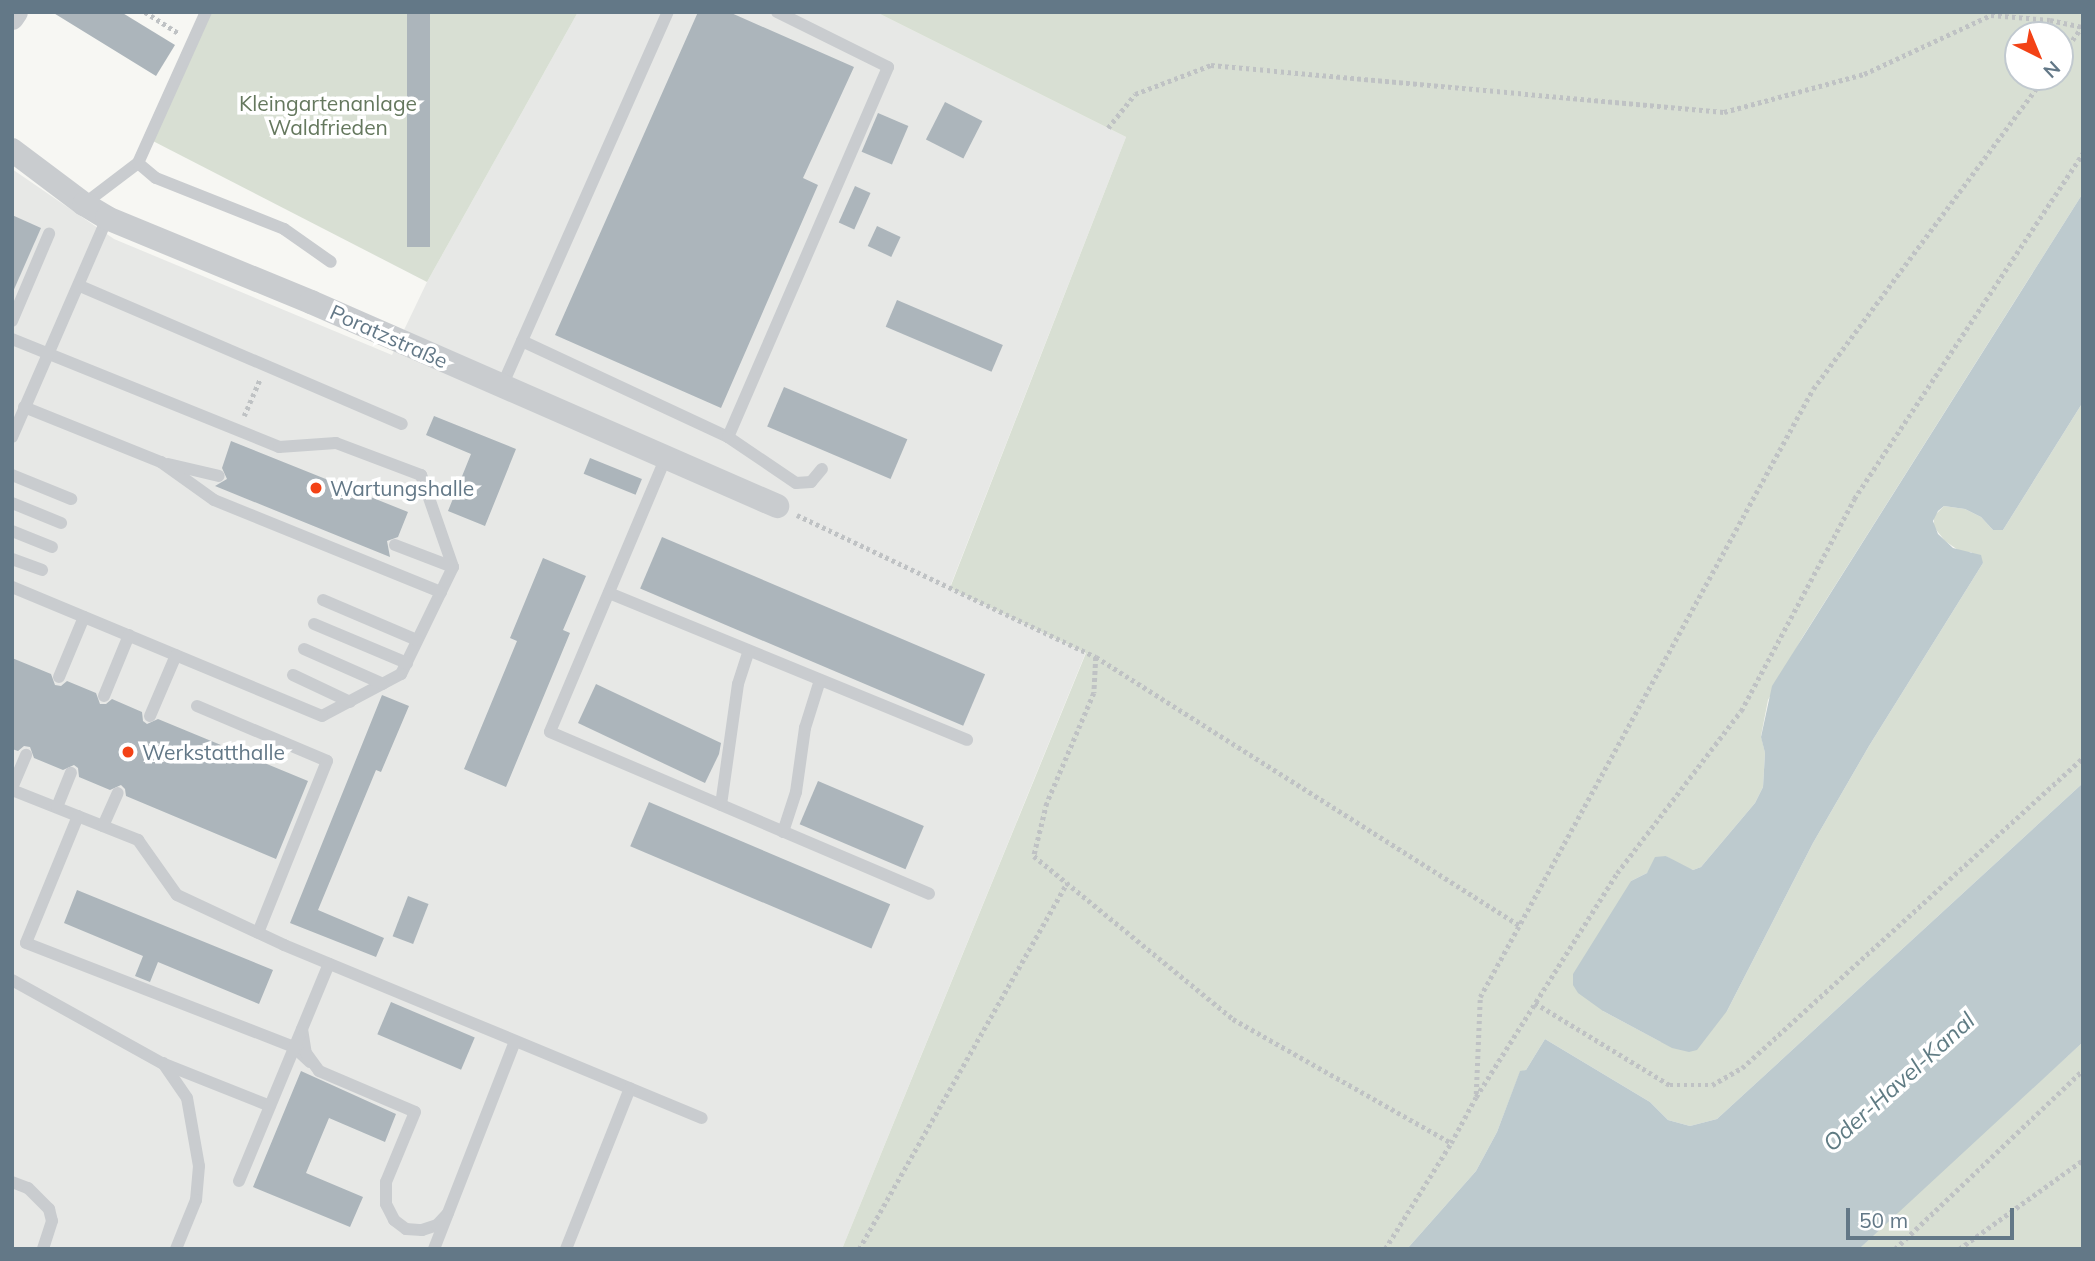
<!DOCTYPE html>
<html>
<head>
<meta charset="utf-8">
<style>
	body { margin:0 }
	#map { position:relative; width:2095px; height:1261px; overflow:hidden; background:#f7f7f3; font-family:Mulish,sans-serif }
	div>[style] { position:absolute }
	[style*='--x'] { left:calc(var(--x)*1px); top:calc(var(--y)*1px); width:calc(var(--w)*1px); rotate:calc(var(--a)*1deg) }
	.built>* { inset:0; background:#e7e8e6 }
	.green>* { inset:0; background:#d8dfd3 }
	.water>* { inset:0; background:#bdcace }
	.building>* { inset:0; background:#acb5bb; transform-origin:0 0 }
	.path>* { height:4.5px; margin-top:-2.25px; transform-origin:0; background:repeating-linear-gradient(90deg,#bfc2c4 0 3.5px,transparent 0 7px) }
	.service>* { height:12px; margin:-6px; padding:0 6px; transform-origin:6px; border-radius:6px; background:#c9cccf }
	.minor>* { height:24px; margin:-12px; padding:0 12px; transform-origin:12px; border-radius:12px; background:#c9cccf }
	.dots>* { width:19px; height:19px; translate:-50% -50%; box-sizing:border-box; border:4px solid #fff; border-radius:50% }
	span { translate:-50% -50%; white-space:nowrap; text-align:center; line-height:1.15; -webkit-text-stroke:7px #fff; paint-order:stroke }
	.park-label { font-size:21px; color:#65785e }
	.street-label { font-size:21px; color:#637887 }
	.poi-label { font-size:21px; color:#637887 }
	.left { translate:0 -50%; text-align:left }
	.water-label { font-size:23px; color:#5f7b83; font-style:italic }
	.frame { position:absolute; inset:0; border:14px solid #637887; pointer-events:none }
	.north { position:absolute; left:2004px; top:21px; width:70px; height:70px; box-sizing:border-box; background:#fff; border:2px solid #c1c9cf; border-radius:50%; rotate:137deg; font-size:19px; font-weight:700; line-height:28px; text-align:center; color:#637887 }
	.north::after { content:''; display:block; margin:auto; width:24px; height:32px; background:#f34216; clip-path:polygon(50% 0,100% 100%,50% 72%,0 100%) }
	.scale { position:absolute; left:1846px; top:1208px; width:168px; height:32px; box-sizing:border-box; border:4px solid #637887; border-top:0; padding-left:9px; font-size:21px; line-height:24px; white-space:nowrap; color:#637887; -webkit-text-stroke:5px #fff; paint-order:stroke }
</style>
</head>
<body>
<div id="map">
	<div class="built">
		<div style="clip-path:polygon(578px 12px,876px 12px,1126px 137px,950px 587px,1086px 652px,842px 1249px,12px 1249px,12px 169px,114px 239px,392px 355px,427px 282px)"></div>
	</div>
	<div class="green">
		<div style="clip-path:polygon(206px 12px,578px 12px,427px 282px,149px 139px)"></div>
		<div style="clip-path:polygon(evenodd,876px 12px,2083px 12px,2083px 193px,1802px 638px,1768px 700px,1761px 736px,1765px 753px,1763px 787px,1755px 803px,1701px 867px,1693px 870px,1683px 867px,1666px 856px,1647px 873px,1631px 881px,1603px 1011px,1661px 1042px,1727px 1011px,1813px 843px,1869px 746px,1983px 563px,1971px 552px,1961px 552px,1945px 541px,1934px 527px,1934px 516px,1944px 506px,1965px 509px,1981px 517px,1993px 530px,2003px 530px,2083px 402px,2083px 783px,1717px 1119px,1690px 1126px,1668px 1120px,1650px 1102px,1545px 1039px,1526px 1070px,1520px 1072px,1497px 1132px,1476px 1171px,1407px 1249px,842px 1249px,1086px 653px,950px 588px,1126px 137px,876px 12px,2018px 35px,2060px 35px,2060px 77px,2018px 77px,2018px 35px)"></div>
		<div style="clip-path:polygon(2083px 1042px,2083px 1249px,1859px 1249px,1931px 1180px)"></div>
	</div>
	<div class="water">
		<div style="clip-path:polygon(2083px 193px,2083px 402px,2003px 530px,1993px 530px,1981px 517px,1965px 509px,1944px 506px,1938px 511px,1933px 521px,1938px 534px,1953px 548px,1981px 555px,1983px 563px,1869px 746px,1813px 843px,1727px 1011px,1697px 1050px,1689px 1052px,1672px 1048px,1603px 1011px,1578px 993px,1573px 985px,1573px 974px,1631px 881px,1647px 873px,1655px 857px,1666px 856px,1693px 870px,1701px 867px,1755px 803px,1763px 787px,1765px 753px,1761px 737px,1772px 686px)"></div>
		<div style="clip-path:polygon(2083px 783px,2083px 1042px,1859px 1249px,1407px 1249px,1476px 1171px,1497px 1132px,1520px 1071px,1526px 1070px,1545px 1039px,1650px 1102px,1668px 1120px,1690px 1126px,1717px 1119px)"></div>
	</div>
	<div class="building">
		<div style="clip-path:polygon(52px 12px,121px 12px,175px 45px,156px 76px)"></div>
		<div style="left:407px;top:12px;width:23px;height:235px"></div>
		<div style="clip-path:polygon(698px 12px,729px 12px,854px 67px,803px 178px,818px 185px,721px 408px,555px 335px)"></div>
		<div style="left:945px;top:102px;width:42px;height:42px;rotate:27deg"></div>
		<div style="left:878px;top:113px;width:33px;height:42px;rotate:23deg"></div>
		<div style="left:855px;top:186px;width:17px;height:40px;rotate:24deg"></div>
		<div style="clip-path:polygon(12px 215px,41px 228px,12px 294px)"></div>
		<div style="left:877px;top:226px;width:26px;height:22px;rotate:25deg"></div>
		<div style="left:897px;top:300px;width:115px;height:29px;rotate:23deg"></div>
		<div style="left:784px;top:387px;width:134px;height:43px;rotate:23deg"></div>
		<div style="clip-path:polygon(434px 416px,516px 449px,485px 526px,448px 511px,471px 454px,426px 435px)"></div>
		<div style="clip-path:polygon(231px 441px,408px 512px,398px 537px,387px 541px,390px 557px,215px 486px,227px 479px,222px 468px)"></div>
		<div style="left:590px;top:458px;width:56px;height:17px;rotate:22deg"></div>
		<div style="left:662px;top:537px;width:351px;height:56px;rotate:23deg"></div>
		<div style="clip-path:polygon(543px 558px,586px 576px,563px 630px,570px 633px,506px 787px,464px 769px,517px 641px,510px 638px)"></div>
		<div style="clip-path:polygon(12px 658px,51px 674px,55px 685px,61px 686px,67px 681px,96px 693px,100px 704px,106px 704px,112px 699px,142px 712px,143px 721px,147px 724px,158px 719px,308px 781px,276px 859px,126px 796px,125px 789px,121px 785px,110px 790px,79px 777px,78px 768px,74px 765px,63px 770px,34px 758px,30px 747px,24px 746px,18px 751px,12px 749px)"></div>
		<div style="clip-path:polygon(596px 684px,721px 743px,719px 754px,705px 783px,578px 723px)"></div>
		<div style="clip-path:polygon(382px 695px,409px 706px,381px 772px,376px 770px,318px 910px,384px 938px,376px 957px,290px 923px)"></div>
		<div style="left:818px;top:781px;width:115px;height:47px;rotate:23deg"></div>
		<div style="left:649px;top:802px;width:262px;height:48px;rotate:23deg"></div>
		<div style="clip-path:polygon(77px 890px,273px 970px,259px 1004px,158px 962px,150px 982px,135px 976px,143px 956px,64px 923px)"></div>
		<div style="left:408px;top:896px;width:22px;height:43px;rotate:21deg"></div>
		<div style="left:391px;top:1002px;width:91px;height:35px;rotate:23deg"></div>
		<div style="clip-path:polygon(301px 1071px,396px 1114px,385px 1142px,329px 1118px,306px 1173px,363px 1197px,350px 1227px,253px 1187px)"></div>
	</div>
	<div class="path">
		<div style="--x:145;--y:12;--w:41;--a:32.2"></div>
		<div style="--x:2060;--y:57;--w:37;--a:-54"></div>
		<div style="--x:1108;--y:128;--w:43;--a:-51.5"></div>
		<div style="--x:1135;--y:94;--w:81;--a:-20.9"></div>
		<div style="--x:1211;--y:65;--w:515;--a:5.23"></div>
		<div style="--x:1724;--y:112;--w:145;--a:-15.2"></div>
		<div style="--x:1864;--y:74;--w:140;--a:-24.9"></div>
		<div style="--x:1991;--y:15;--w:59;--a:4.8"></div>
		<div style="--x:2050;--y:20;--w:33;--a:12"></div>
		<div style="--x:244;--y:416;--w:40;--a:-66.6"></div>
		<div style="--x:797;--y:515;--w:331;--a:25.4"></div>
		<div style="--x:1096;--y:657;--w:501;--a:32.36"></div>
		<div style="--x:1096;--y:657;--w:36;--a:93"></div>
		<div style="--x:1094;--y:693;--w:120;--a:113.1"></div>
		<div style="--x:1047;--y:803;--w:55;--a:103.8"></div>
		<div style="--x:1034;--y:856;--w:257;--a:39.3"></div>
		<div style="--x:1233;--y:1019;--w:251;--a:29.6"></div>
		<div style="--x:1535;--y:1003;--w:158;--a:31.3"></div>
		<div style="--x:1670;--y:1085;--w:42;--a:0"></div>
		<div style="--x:1712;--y:1085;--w:34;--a:-30"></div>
		<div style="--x:1742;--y:1068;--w:461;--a:-42.3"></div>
		<div style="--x:1476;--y:1094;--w:97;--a:-87.6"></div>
		<div style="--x:1480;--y:997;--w:693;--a:-61.29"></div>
		<div style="--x:1813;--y:389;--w:389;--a:-53.4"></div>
		<div style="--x:859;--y:1249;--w:421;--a:-60.4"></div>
		<div style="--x:1385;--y:1249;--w:125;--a:-58.1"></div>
		<div style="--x:1451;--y:1143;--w:52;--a:-61.5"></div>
		<div style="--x:1476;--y:1097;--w:265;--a:-57.8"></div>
		<div style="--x:1617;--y:873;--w:204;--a:-52.6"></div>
		<div style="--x:1741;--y:711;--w:240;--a:-61.9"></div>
		<div style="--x:1854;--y:499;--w:415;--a:-56.5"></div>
		<div style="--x:1895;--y:1249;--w:260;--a:-43.6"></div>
		<div style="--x:1959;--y:1249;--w:153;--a:-35.7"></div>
	</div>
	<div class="service">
		<div style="--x:138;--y:163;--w:23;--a:40"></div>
		<div style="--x:156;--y:178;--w:138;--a:21.7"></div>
		<div style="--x:284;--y:229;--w:57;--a:35.1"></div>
		<div style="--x:84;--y:204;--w:68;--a:-37.2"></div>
		<div style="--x:138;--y:163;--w:166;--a:-65.8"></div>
		<div style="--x:80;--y:286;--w:350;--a:23.2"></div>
		<div style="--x:12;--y:321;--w:95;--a:-67"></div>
		<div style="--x:12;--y:339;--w:288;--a:22"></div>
		<div style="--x:279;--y:447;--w:57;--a:-4"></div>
		<div style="--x:336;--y:443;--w:91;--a:20.6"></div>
		<div style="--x:421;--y:475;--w:97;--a:70.8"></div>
		<div style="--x:453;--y:567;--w:119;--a:115.9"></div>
		<div style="--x:401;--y:674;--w:89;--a:152"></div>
		<div style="--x:322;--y:716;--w:336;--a:-157.4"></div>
		<div style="--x:522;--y:341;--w:227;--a:25"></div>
		<div style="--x:728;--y:437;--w:403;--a:-66.6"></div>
		<div style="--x:888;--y:67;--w:124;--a:-153.6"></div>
		<div style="--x:502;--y:386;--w:409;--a:-66.1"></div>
		<div style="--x:24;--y:407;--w:148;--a:21.9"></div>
		<div style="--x:161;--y:462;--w:65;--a:35.6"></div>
		<div style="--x:214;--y:500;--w:245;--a:22.1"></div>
		<div style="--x:12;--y:437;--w:239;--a:-66.5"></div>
		<div style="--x:728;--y:437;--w:82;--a:34.1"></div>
		<div style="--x:796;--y:483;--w:15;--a:-4"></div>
		<div style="--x:811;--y:482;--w:17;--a:-50"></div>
		<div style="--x:666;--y:457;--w:298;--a:112.9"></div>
		<div style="--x:550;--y:732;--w:412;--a:23.1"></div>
		<div style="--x:168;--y:464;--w:52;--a:13.2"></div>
		<div style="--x:12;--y:475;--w:64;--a:22.1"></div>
		<div style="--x:12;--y:503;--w:53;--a:22.2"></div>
		<div style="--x:12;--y:531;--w:43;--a:21.8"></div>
		<div style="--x:395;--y:545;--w:62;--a:20.8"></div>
		<div style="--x:12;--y:559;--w:32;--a:20"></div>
		<div style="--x:609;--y:593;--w:387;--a:22.3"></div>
		<div style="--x:323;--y:600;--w:102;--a:23.1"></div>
		<div style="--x:314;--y:624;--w:101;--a:22.8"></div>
		<div style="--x:304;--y:649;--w:86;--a:23.9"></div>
		<div style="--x:293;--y:675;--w:63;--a:25.3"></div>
		<div style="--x:59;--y:677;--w:65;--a:-67.4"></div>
		<div style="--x:104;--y:696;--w:66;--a:-67.7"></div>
		<div style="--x:197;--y:706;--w:141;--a:22.9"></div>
		<div style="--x:327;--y:761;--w:185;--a:111.9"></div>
		<div style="--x:150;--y:716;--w:66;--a:-66.9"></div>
		<div style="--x:12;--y:788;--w:36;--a:-67"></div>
		<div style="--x:12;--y:790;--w:136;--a:21.6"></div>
		<div style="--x:138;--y:840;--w:67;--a:54.7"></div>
		<div style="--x:177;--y:895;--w:118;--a:25"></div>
		<div style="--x:284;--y:945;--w:452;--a:22.5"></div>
		<div style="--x:721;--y:805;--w:122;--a:-82"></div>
		<div style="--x:738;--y:684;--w:35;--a:-72"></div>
		<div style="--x:57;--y:807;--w:37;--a:-68"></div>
		<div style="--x:78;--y:816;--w:137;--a:112.3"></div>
		<div style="--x:26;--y:943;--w:287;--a:21.2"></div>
		<div style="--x:294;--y:1047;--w:22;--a:43"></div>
		<div style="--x:103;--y:826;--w:36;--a:-66"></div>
		<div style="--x:783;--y:832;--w:42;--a:-72"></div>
		<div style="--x:796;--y:792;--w:65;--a:-82"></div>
		<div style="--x:805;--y:728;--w:50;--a:-72.6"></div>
		<div style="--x:12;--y:980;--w:171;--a:29"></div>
		<div style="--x:162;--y:1063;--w:116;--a:21.7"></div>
		<div style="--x:302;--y:1029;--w:24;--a:81"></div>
		<div style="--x:306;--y:1053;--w:22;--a:54"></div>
		<div style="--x:319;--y:1071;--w:104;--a:23.1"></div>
		<div style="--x:415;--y:1112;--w:76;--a:112.5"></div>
		<div style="--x:386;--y:1182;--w:22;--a:90"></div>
		<div style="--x:386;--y:1204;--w:18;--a:63"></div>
		<div style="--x:394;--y:1220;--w:15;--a:37"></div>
		<div style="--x:406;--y:1229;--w:16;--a:4"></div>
		<div style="--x:422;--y:1230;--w:16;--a:-18"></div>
		<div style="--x:437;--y:1225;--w:16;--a:-47"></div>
		<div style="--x:163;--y:1063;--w:42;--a:55.6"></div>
		<div style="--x:187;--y:1098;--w:69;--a:80"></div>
		<div style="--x:199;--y:1166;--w:34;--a:95"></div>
		<div style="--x:196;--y:1200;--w:53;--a:112.2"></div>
		<div style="--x:239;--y:1181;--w:235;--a:-67.5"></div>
		<div style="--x:12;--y:1182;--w:17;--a:21"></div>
		<div style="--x:28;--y:1188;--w:30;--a:45"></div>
		<div style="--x:49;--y:1209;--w:12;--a:76"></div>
		<div style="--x:52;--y:1221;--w:29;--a:108"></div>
		<div style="--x:434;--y:1249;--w:223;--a:-68.7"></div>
		<div style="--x:566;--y:1249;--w:173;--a:-68.3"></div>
	</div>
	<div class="minor">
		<div style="--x:12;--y:18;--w:7;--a:-56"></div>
		<div style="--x:12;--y:150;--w:90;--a:36.9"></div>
		<div style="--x:84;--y:204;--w:27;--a:31"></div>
		<div style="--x:107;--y:218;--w:221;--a:22.4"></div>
		<div style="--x:311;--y:302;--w:509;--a:23.64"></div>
	</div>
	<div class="dots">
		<div style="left:316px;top:488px;background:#f34216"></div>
		<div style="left:128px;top:752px;background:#f34216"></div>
	</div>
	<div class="park-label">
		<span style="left:328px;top:115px">Kleingartenanlage<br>Waldfrieden</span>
	</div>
	<div class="street-label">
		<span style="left:389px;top:336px;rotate:24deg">Poratzstraße</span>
	</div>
	<div class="poi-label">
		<span class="left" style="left:330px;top:488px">Wartungshalle</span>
		<span class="left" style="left:142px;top:752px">Werkstatthalle</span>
	</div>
	<div class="water-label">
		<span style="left:1899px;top:1082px;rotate:-42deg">Oder-Havel-Kanal</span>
	</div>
	<div class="frame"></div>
	<div class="north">N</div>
	<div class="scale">50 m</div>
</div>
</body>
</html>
